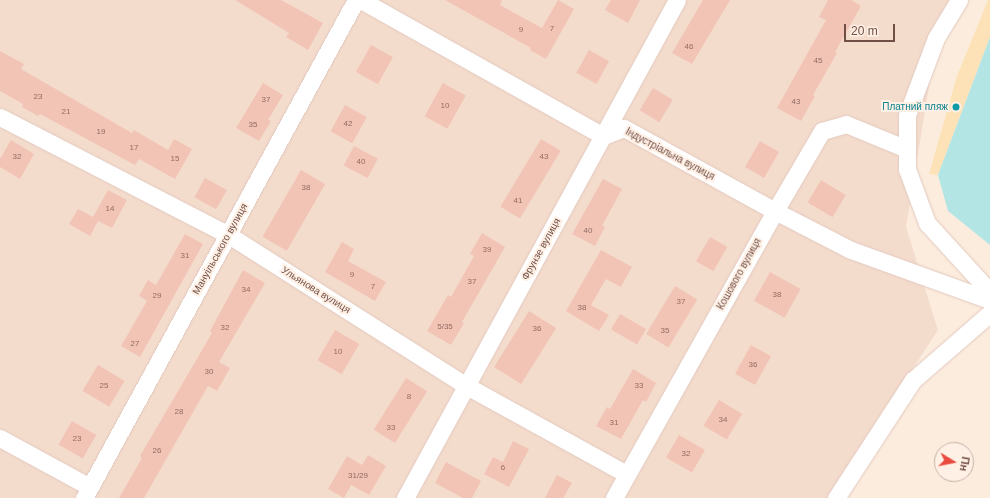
<!DOCTYPE html>
<html>
<head>
<meta charset="utf-8">
<style>
	body { margin:0 }
	#map { position:relative; width:990px; height:498px; overflow:hidden; background:#fcecde; font-family:Arial,sans-serif }
	div>[style] { position:absolute }
	[style*='--x'] { left:calc(var(--x)*1px); top:calc(var(--y)*1px); width:calc(var(--w)*1px); rotate:calc(var(--a)*1deg) }
	.residential>* { inset:0; background:#f4dccd }
	.sand>* { inset:0; background:#fde2b8 }
	.water>* { inset:0; background:#b3e5e5 }
	.building>* { inset:0; background:#f2c4b6; transform-origin:0 0 }
	.roads { filter:drop-shadow(0 0 1px #e2c9be) drop-shadow(0 0 1px #e2c9be) }
	.minor>* { height:17px; margin:-8.5px; padding:0 8.5px; transform-origin:8.5px; border-radius:8.5px; background:#fff }
	.dots>* { width:11px; height:11px; translate:-50% -50%; box-sizing:border-box; border:2px solid #fff0e5; border-radius:50% }
	span { translate:-50% -50%; white-space:nowrap; text-align:center; line-height:1.15; -webkit-text-stroke:4px #fff0e5; paint-order:stroke }
	.number-label { font-size:8px; color:#926c62 }
	.number-label span { -webkit-text-stroke-width:0 }
	.culture-label { font-size:10px; color:#0d838f }
	.right { translate:-100% -50%; text-align:right }
	.street-label { font-size:10px; color:#724f46 }
	.north { position:absolute; left:934px; top:442px; width:40px; height:40px; box-sizing:border-box; background:#fff0e5; border:1px solid #c7b0a5; border-radius:50%; rotate:100deg; font-size:11px; font-weight:700; line-height:16px; text-align:center; color:#724f46 }
	.north::after { content:''; display:block; margin:auto; width:14px; height:18px; background:#e94b40; clip-path:polygon(50% 0,100% 100%,50% 72%,0 100%) }
	.scale { position:absolute; left:844px; top:24px; width:51px; height:18px; box-sizing:border-box; border:2px solid #724f46; border-top:0; padding-left:5px; font-size:12px; line-height:14px; white-space:nowrap; color:#724f46; -webkit-text-stroke:3px #fff0e5; paint-order:stroke }
</style>
</head>
<body>
<div id="map">
	<div class="residential">
		<div style="clip-path:polygon(0 0,966px 0,934px 56px,906px 227px,938px 330px,829px 498px,0 498px)"></div>
	</div>
	<div class="sand">
		<div style="clip-path:polygon(988px 0,990px 0,990px 37px,938px 175px,929px 174px,957px 76px)"></div>
	</div>
	<div class="water">
		<div style="clip-path:polygon(990px 37px,990px 245px,948px 211px,938px 175px)"></div>
	</div>
	<div class="building">
		<div style="clip-path:polygon(235px 0,281px 0,323px 23px,308px 50px,286px 37px,289px 33px)"></div>
		<div style="clip-path:polygon(445px 0,502px 0,500px 5px,542px 28px,558px 0,574px 9px,546px 59px,530px 50px,531px 48px)"></div>
		<div style="clip-path:polygon(611px 0,640px 0,628px 23px,605px 10px)"></div>
		<div style="clip-path:polygon(703px 0,730px 0,692px 64px,672px 53px)"></div>
		<div style="clip-path:polygon(828px 0,851px 0,861px 6px,835px 52px,837px 53px,813px 95px,815px 96px,801px 121px,777px 108px,826px 20px,819px 17px)"></div>
		<div style="left:371px;top:45px;width:25px;height:31px;rotate:29deg"></div>
		<div style="left:589px;top:50px;width:23px;height:26px;rotate:29deg"></div>
		<div style="clip-path:polygon(0 51px,24px 64px,21px 69px,132px 133px,134px 130px,168px 150px,174px 139px,192px 149px,175px 179px,139px 159px,135px 165px,40px 114px,38px 116px,22px 107px,23px 104px,0 91px)"></div>
		<div style="clip-path:polygon(263px 83px,283px 95px,268px 120px,271px 121px,259px 141px,236px 128px)"></div>
		<div style="left:443px;top:83px;width:26px;height:38px;rotate:29deg"></div>
		<div style="left:653px;top:88px;width:23px;height:26px;rotate:31deg"></div>
		<div style="left:345px;top:105px;width:25px;height:30px;rotate:29deg"></div>
		<div style="left:541px;top:139px;width:23px;height:79px;rotate:31deg"></div>
		<div style="clip-path:polygon(11px 140px,34px 154px,20px 179px,0 167px,0 159px)"></div>
		<div style="left:760px;top:141px;width:22px;height:30px;rotate:30deg"></div>
		<div style="left:354px;top:146px;width:27px;height:22px;rotate:28deg"></div>
		<div style="left:301px;top:170px;width:28px;height:77px;rotate:30deg"></div>
		<div style="left:205px;top:178px;width:25px;height:22px;rotate:29deg"></div>
		<div style="clip-path:polygon(603px 179px,622px 189px,602px 226px,605px 227px,595px 246px,572px 234px)"></div>
		<div style="left:821px;top:180px;width:29px;height:26px;rotate:31deg"></div>
		<div style="clip-path:polygon(108px 190px,127px 200px,112px 228px,98px 221px,90px 236px,69px 224px,78px 209px,93px 217px)"></div>
		<div style="clip-path:polygon(482px 233px,505px 247px,462px 322px,464px 323px,451px 345px,427px 331px,448px 295px,451px 297px,474px 256px,470px 254px)"></div>
		<div style="clip-path:polygon(185px 234px,203px 244px,140px 357px,121px 346px,147px 301px,139px 296px,148px 280px,156px 285px)"></div>
		<div style="left:710px;top:237px;width:20px;height:28px;rotate:30deg"></div>
		<div style="clip-path:polygon(342px 242px,354px 249px,348px 261px,386px 282px,375px 301px,325px 272px)"></div>
		<div style="clip-path:polygon(601px 250px,632px 267px,621px 287px,606px 279px,591px 305px,609px 315px,599px 331px,566px 311px)"></div>
		<div style="clip-path:polygon(243px 270px,265px 283px,219px 362px,230px 368px,217px 391px,208px 386px,144px 498px,119px 498px,142px 458px,140px 456px,212px 333px,210px 331px)"></div>
		<div style="left:770px;top:272px;width:35px;height:33px;rotate:29deg"></div>
		<div style="left:675px;top:286px;width:26px;height:56px;rotate:31deg"></div>
		<div style="left:529px;top:311px;width:32px;height:66px;rotate:32deg"></div>
		<div style="left:620px;top:314px;width:30px;height:18px;rotate:30deg"></div>
		<div style="left:335px;top:330px;width:28px;height:35px;rotate:30deg"></div>
		<div style="left:751px;top:345px;width:23px;height:33px;rotate:29deg"></div>
		<div style="left:98px;top:365px;width:31px;height:30px;rotate:31deg"></div>
		<div style="clip-path:polygon(633px 369px,656px 383px,646px 402px,643px 400px,621px 439px,596px 426px,607px 407px,610px 409px)"></div>
		<div style="left:406px;top:378px;width:25px;height:61px;rotate:32deg"></div>
		<div style="left:719px;top:400px;width:27px;height:30px;rotate:31deg"></div>
		<div style="left:72px;top:421px;width:28px;height:27px;rotate:30deg"></div>
		<div style="left:679px;top:435px;width:30px;height:26px;rotate:30deg"></div>
		<div style="clip-path:polygon(513px 441px,529px 449px,509px 487px,484px 474px,493px 457px,503px 462px)"></div>
		<div style="clip-path:polygon(368px 455px,386px 466px,369px 495px,351px 485px,344px 498px,328px 489px,347px 456px,362px 465px)"></div>
		<div style="clip-path:polygon(446px 462px,481px 481px,472px 498px,463px 498px,435px 483px)"></div>
		<div style="clip-path:polygon(557px 475px,572px 483px,563px 498px,545px 498px)"></div>
	</div>
	<div class="roads">
		<div class="minor">
			<div style="--x:361;--y:0;--w:278;--a:29.3"></div>
			<div style="--x:603;--y:136;--w:22;--a:-21"></div>
			<div style="--x:624;--y:128;--w:172;--a:28.8"></div>
			<div style="--x:775;--y:211;--w:85;--a:27.2"></div>
			<div style="--x:851;--y:250;--w:148;--a:19.8"></div>
			<div style="--x:959;--y:0;--w:44;--a:121.2"></div>
			<div style="--x:936;--y:38;--w:82;--a:110.6"></div>
			<div style="--x:907;--y:115;--w:54;--a:90"></div>
			<div style="--x:907;--y:169;--w:58;--a:69.7"></div>
			<div style="--x:927;--y:223;--w:93;--a:47.6"></div>
			<div style="--x:0;--y:117;--w:255;--a:27.3"></div>
			<div style="--x:227;--y:234;--w:282;--a:32.4"></div>
			<div style="--x:465;--y:385;--w:184;--a:28.9"></div>
			<div style="--x:0;--y:438;--w:102;--a:28.6"></div>
			<div style="--x:84;--y:498;--w:567;--a:-61.36"></div>
			<div style="--x:405;--y:498;--w:567;--a:-61.36"></div>
			<div style="--x:614;--y:498;--w:329;--a:-60.7"></div>
			<div style="--x:775;--y:211;--w:93;--a:-59.6"></div>
			<div style="--x:822;--y:131;--w:25;--a:-16"></div>
			<div style="--x:846;--y:124;--w:66;--a:22.3"></div>
			<div style="--x:836;--y:498;--w:141;--a:-56.9"></div>
			<div style="--x:913;--y:380;--w:102;--a:-41"></div>
		</div>
	</div>
	<div class="dots">
		<div style="left:956px;top:107px;background:#0f9aa8"></div>
	</div>
	<div class="number-label">
		<span style="left:552px;top:29px">7</span>
		<span style="left:521px;top:30px">9</span>
		<span style="left:689px;top:47px">46</span>
		<span style="left:818px;top:61px">45</span>
		<span style="left:38px;top:97px">23</span>
		<span style="left:266px;top:100px">37</span>
		<span style="left:796px;top:102px">43</span>
		<span style="left:445px;top:106px">10</span>
		<span style="left:66px;top:112px">21</span>
		<span style="left:348px;top:124px">42</span>
		<span style="left:253px;top:125px">35</span>
		<span style="left:101px;top:132px">19</span>
		<span style="left:134px;top:148px">17</span>
		<span style="left:17px;top:157px">32</span>
		<span style="left:544px;top:157px">43</span>
		<span style="left:175px;top:159px">15</span>
		<span style="left:361px;top:162px">40</span>
		<span style="left:306px;top:188px">38</span>
		<span style="left:518px;top:201px">41</span>
		<span style="left:110px;top:209px">14</span>
		<span style="left:588px;top:231px">40</span>
		<span style="left:487px;top:250px">39</span>
		<span style="left:185px;top:256px">31</span>
		<span style="left:352px;top:275px">9</span>
		<span style="left:472px;top:282px">37</span>
		<span style="left:373px;top:287px">7</span>
		<span style="left:246px;top:290px">34</span>
		<span style="left:777px;top:295px">38</span>
		<span style="left:157px;top:296px">29</span>
		<span style="left:681px;top:302px">37</span>
		<span style="left:582px;top:308px">38</span>
		<span style="left:445px;top:327px">5/35</span>
		<span style="left:225px;top:328px">32</span>
		<span style="left:537px;top:329px">36</span>
		<span style="left:665px;top:331px">35</span>
		<span style="left:135px;top:344px">27</span>
		<span style="left:338px;top:352px">10</span>
		<span style="left:753px;top:365px">36</span>
		<span style="left:209px;top:372px">30</span>
		<span style="left:104px;top:386px">25</span>
		<span style="left:639px;top:386px">33</span>
		<span style="left:409px;top:397px">8</span>
		<span style="left:179px;top:412px">28</span>
		<span style="left:723px;top:420px">34</span>
		<span style="left:614px;top:423px">31</span>
		<span style="left:391px;top:428px">33</span>
		<span style="left:77px;top:439px">23</span>
		<span style="left:157px;top:451px">26</span>
		<span style="left:686px;top:454px">32</span>
		<span style="left:503px;top:468px">6</span>
		<span style="left:358px;top:476px">31/29</span>
	</div>
	<div class="culture-label">
		<span class="right" style="left:948px;top:107px">Платний пляж</span>
	</div>
	<div class="street-label">
		<span style="left:670px;top:154px;rotate:28deg">Індустріальна вулиця</span>
		<span style="left:220px;top:249px;rotate:-61deg">Мануільського вулиця</span>
		<span style="left:541px;top:249px;rotate:-61deg">Фрунзе вулиця</span>
		<span style="left:739px;top:274px;rotate:-61deg">Кошового вулиця</span>
		<span style="left:316px;top:290px;rotate:32deg">Ульянова вулиця</span>
	</div>
	<div class="north">Пн</div>
	<div class="scale">20 m</div>
</div>
</body>
</html>
